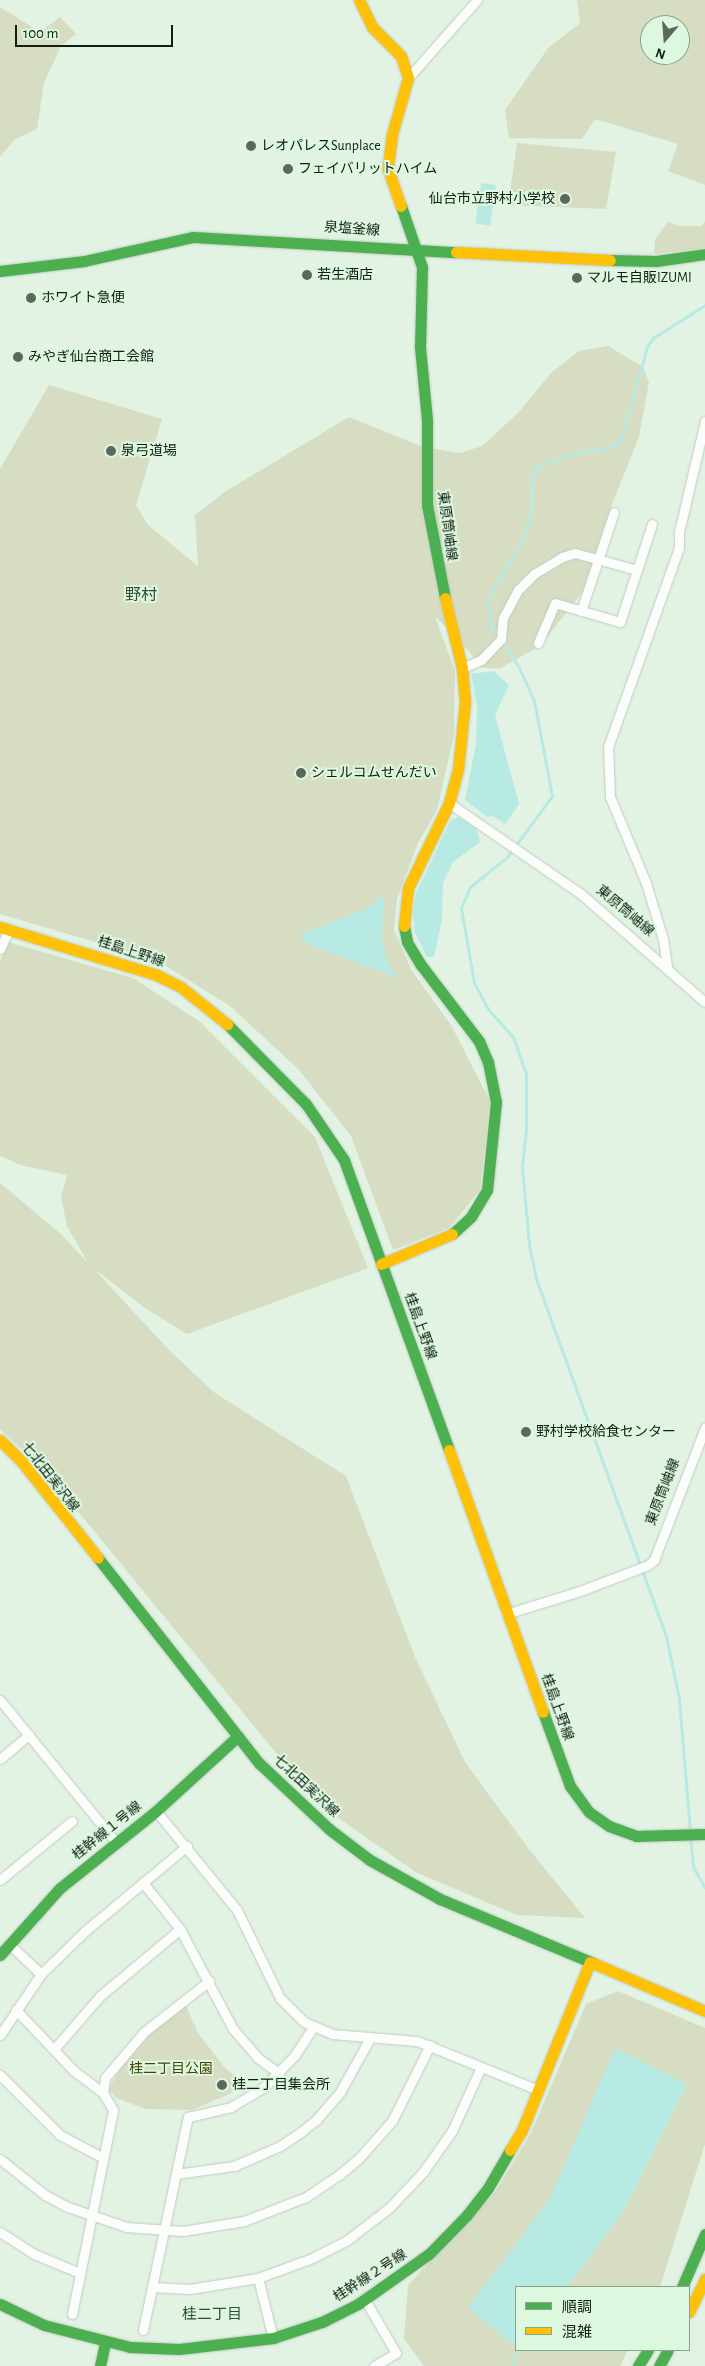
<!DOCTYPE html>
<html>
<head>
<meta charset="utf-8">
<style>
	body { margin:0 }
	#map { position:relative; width:705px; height:2366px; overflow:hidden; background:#e2f3e4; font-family:"Alegreya Sans","Noto Sans JP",sans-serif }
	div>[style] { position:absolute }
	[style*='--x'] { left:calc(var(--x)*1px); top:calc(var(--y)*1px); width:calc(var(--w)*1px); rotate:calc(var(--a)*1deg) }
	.green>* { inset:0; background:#d7ddc3 }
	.water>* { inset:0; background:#b7eae3; transform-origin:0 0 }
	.stream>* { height:3px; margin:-1.5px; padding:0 1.5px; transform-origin:1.5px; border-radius:1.5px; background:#b7eae3 }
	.roads { filter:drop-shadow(0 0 1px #bfccc0) drop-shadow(0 0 1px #bfccc0) }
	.street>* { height:9px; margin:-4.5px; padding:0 4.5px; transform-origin:4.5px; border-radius:4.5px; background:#fbfdfb }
	.fast>* { height:11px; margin:-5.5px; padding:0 5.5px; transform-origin:5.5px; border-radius:5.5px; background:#4caf50 }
	.slow>* { height:11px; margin:-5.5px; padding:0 5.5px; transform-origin:5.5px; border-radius:5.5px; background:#ffc107 }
	.dots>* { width:14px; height:14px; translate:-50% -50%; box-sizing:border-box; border:2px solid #dcf9df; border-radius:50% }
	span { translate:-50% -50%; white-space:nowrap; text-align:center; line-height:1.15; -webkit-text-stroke:4px #dcf9df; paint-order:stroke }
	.poi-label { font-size:14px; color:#121d14 }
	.left { translate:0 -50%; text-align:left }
	.right { translate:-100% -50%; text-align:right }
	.street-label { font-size:14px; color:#121d14 }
	.park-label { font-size:14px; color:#484304 }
	.neighbourhood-label { font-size:15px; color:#334c37 }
	.quarter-label { font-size:16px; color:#334c37 }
	.legend { position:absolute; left:515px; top:2286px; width:175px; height:65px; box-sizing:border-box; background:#dcf9df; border:1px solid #8ba18e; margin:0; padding:6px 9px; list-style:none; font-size:15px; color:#121d14 }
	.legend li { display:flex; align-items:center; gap:10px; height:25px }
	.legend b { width:25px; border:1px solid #8ba18e }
	.north { position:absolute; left:640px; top:15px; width:50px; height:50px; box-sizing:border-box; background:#dcf9df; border:1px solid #8ba18e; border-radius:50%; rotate:198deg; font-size:14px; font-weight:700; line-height:20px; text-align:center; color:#121d14 }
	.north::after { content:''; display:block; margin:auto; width:18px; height:22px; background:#5b685d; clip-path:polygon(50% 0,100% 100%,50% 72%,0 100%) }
	.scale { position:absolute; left:15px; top:25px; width:158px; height:22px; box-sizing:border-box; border:2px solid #121d14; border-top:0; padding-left:6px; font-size:15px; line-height:18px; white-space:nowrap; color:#121d14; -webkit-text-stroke:4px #dcf9df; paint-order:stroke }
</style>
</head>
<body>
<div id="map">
	<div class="green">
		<div style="clip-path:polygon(evenodd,577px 0,705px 0,705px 185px,668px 171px,678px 144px,595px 119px,582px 139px,509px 138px,505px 110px,548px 48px,580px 23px,577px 0,650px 25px,680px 25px,680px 55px,650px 55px,650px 25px)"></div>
		<div style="clip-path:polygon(0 7px,40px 32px,60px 17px,76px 34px,61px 46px,44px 83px,37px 129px,14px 140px,0 157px)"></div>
		<div style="clip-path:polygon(517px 143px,616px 152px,606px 209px,508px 205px)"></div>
		<div style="clip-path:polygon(668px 221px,678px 226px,702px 226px,705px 221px,705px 248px,654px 254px,655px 240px)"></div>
		<div style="clip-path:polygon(608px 346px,643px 367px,649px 382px,639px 437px,613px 502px,585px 589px,540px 646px,499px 669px,479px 667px,470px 652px,435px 616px,455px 671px,454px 735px,437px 810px,418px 843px,397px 899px,394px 930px,412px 971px,451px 1025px,490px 1101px,480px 1190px,449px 1228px,393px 1250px,351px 1136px,299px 1070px,230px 1006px,156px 960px,0 914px,0 469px,49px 385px,162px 419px,136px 505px,148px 525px,198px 566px,195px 515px,226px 491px,349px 417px,423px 447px,460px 453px,482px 446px,519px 412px,551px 373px,579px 351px)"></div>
		<div style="clip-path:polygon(8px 942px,133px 978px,199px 1021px,315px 1137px,368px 1268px,187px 1334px,145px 1308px,93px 1268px,171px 1352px,215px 1393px,346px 1476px,415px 1657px,465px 1762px,528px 1848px,585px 1918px,517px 1915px,417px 1873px,317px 1803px,44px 1470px,0 1429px,0 1183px,62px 1235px,88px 1263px,67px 1226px,61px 1197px,67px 1175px,20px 1165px,0 1156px,0 961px)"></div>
		<div style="clip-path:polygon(618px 1991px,705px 2028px,705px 2144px,660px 2287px,516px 2287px,516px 2350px,628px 2350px,620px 2366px,424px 2366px,404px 2339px,408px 2285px,495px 2192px,531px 2133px,586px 2004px)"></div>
		<div style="clip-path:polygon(185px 2004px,198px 2033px,225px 2068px,247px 2086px,193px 2110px,145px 2109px,117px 2098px,108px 2090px,131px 2050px)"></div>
	</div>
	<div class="water">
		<div style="left:481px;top:183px;width:15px;height:41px;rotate:8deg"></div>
		<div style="clip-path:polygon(494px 671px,509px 685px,495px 715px,519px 804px,505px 824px,493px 816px,487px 817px,465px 800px,476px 744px,477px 707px,471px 674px)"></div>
		<div style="clip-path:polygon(458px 817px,477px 829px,480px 842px,453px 862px,443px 883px,442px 919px,434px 957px,427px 957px,415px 933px,413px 912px,416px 893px,451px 820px)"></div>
		<div style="clip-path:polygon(382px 896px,384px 901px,382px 942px,388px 964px,399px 978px,317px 948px,300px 939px,305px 932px,367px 909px)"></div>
		<div style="clip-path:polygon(615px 2048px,687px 2084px,625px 2209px,567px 2287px,516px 2287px,516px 2347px,468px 2308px,550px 2199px)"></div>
	</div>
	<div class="stream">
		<div style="--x:690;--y:1831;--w:132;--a:-94.8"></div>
		<div style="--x:679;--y:1699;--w:64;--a:-101.7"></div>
		<div style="--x:666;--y:1636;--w:381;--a:-110"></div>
		<div style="--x:536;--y:1278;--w:35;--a:-102"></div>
		<div style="--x:529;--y:1244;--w:77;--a:-95.2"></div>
		<div style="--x:522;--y:1167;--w:37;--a:-84"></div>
		<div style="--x:526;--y:1130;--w:56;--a:-90"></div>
		<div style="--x:526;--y:1074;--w:39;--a:-109"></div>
		<div style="--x:513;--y:1037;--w:38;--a:-132"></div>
		<div style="--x:488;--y:1009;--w:30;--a:-118"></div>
		<div style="--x:474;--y:983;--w:76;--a:-99.8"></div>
		<div style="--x:461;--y:908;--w:23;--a:-67"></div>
		<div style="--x:470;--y:887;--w:48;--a:-39"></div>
		<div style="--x:507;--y:857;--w:76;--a:-53.6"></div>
		<div style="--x:552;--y:796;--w:97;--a:-100.7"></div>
		<div style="--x:534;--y:701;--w:37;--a:-114"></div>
		<div style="--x:519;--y:667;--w:48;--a:-124"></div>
		<div style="--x:492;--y:627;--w:22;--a:-103"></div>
		<div style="--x:487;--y:606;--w:9;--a:-77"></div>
		<div style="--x:489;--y:597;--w:69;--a:-59.7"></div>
		<div style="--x:524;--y:537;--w:30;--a:-75"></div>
		<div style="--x:532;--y:508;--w:24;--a:-90"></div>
		<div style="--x:532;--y:484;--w:16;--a:-79"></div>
		<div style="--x:535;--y:468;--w:35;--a:-22"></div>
		<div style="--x:568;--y:455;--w:44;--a:-10.5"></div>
		<div style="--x:611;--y:447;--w:12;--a:-35"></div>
		<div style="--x:621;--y:440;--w:97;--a:-74.4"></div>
		<div style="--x:647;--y:347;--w:11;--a:-56"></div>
		<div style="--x:653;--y:338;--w:62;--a:-32.4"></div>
		<div style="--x:690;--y:1837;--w:30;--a:84"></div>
		<div style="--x:693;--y:1867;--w:24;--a:60"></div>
		<div style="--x:511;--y:2366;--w:17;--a:-66"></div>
	</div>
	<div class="roads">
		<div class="street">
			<div style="--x:408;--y:78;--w:104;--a:-48.5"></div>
			<div style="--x:581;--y:611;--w:104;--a:-71.6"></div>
			<div style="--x:538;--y:643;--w:43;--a:-67"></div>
			<div style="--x:555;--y:603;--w:68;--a:16.3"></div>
			<div style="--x:620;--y:622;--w:103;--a:-71.9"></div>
			<div style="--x:462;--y:668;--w:21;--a:-23"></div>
			<div style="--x:481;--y:660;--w:29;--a:-46"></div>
			<div style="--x:501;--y:639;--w:21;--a:-85"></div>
			<div style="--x:503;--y:618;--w:32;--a:-62"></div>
			<div style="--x:518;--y:590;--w:23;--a:-45"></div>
			<div style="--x:534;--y:574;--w:33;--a:-31"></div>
			<div style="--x:562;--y:557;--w:14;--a:-17"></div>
			<div style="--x:575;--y:553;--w:64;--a:15.3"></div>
			<div style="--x:449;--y:803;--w:160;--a:34.6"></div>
			<div style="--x:581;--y:894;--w:164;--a:41.1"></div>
			<div style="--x:0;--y:949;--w:21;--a:-65"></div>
			<div style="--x:667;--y:967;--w:28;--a:-98"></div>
			<div style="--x:663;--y:939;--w:59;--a:-106.9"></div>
			<div style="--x:646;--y:883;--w:93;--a:-112.7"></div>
			<div style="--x:610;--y:797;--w:50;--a:-92.3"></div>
			<div style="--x:608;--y:747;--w:211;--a:-70.4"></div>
			<div style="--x:679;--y:548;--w:16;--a:-90"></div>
			<div style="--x:679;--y:532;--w:114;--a:-76.8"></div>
			<div style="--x:506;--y:1614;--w:77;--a:-17.3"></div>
			<div style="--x:580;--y:1591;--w:73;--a:-20.9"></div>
			<div style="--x:648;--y:1565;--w:8;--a:-40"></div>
			<div style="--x:654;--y:1560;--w:142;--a:-68.9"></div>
			<div style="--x:0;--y:1700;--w:183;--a:50.8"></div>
			<div style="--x:0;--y:1759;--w:38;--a:-40"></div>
			<div style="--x:156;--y:1811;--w:128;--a:50.7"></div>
			<div style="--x:237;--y:1910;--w:98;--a:64"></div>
			<div style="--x:280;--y:1998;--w:34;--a:45"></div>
			<div style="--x:304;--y:2022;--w:30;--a:23"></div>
			<div style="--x:332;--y:2034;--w:85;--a:4.7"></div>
			<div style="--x:417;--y:2041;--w:131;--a:22"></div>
			<div style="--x:0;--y:1880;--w:93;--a:-39.3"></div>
			<div style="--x:144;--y:1884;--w:58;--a:51.3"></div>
			<div style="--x:180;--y:1929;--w:113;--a:62.1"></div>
			<div style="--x:233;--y:2029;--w:38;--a:49"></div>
			<div style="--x:258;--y:2058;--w:26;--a:36"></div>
			<div style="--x:9;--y:1944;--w:44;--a:43.2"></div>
			<div style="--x:16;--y:2010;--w:84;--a:46.4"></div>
			<div style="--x:74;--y:2071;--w:36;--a:37"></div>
			<div style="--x:0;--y:2035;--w:73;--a:-56.1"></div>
			<div style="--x:41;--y:1974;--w:62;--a:-44.3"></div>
			<div style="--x:85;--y:1931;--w:133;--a:-39.8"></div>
			<div style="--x:55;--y:2048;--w:69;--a:-49.1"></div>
			<div style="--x:100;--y:1996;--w:104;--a:-39.9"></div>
			<div style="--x:0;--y:2075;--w:85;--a:45"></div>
			<div style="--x:60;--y:2135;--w:49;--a:28.1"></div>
			<div style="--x:0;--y:2159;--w:58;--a:38.7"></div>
			<div style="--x:45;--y:2195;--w:26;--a:28"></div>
			<div style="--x:68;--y:2207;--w:61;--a:19"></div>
			<div style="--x:126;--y:2227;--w:57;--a:4"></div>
			<div style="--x:183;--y:2231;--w:62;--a:-9.3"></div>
			<div style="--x:244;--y:2221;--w:66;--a:-21.2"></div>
			<div style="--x:306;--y:2197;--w:40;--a:-34"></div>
			<div style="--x:339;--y:2175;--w:26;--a:-40"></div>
			<div style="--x:359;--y:2158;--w:50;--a:-48.3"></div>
			<div style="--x:392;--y:2121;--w:85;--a:-63.4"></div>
			<div style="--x:176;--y:2174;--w:59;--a:-7.9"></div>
			<div style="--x:234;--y:2166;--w:50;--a:-23.5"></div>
			<div style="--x:280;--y:2146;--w:27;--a:-34"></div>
			<div style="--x:302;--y:2131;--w:18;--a:-38"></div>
			<div style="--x:316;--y:2120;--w:37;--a:-49"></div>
			<div style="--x:340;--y:2092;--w:62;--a:-60.9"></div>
			<div style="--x:0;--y:2232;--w:40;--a:32.9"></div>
			<div style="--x:34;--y:2254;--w:50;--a:22.4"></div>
			<div style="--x:258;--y:2278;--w:62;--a:76"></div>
			<div style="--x:152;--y:2287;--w:38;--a:3"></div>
			<div style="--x:190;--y:2289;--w:69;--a:-9.2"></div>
			<div style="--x:258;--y:2278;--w:55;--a:-20.1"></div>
			<div style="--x:310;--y:2259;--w:40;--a:-26.6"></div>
			<div style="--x:346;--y:2241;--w:54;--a:-37.5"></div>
			<div style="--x:389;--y:2208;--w:50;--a:-46.6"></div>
			<div style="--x:423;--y:2172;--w:50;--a:-54.7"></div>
			<div style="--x:452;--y:2131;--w:70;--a:-65.6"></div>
			<div style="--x:365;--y:2300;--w:61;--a:59.7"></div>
			<div style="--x:396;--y:2353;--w:26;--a:149"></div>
			<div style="--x:72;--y:2314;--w:208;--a:-78.6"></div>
			<div style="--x:113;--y:2110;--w:20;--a:-120"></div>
			<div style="--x:103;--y:2093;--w:15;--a:-82"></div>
			<div style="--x:105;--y:2078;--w:60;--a:-49.7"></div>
			<div style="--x:144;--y:2032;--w:83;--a:-38.1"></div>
			<div style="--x:143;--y:2330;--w:218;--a:-78.1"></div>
			<div style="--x:188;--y:2117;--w:44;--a:-13.1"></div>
			<div style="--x:231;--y:2107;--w:37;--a:-31"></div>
			<div style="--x:263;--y:2088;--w:46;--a:-45.9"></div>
			<div style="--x:295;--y:2055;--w:33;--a:-57"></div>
		</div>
		<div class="fast">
			<div style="--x:401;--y:206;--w:65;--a:71"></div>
			<div style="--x:422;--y:267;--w:80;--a:91.4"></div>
			<div style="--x:420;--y:347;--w:73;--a:84.5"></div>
			<div style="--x:427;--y:420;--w:85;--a:90"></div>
			<div style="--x:427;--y:505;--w:95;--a:79"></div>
			<div style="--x:610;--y:260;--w:46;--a:1.2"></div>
			<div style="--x:656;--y:261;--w:49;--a:-8.1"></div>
			<div style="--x:0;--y:271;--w:85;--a:-6.8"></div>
			<div style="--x:84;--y:261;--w:112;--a:-12.4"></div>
			<div style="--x:193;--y:237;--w:263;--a:3.3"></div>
			<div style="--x:404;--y:926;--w:16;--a:79"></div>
			<div style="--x:407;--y:942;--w:27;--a:59"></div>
			<div style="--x:421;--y:965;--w:96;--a:52.7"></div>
			<div style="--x:479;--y:1041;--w:23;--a:67"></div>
			<div style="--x:488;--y:1062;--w:41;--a:78.7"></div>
			<div style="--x:496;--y:1102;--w:88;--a:95.8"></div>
			<div style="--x:487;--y:1190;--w:31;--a:121"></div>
			<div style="--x:471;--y:1217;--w:25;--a:138"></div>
			<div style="--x:227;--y:1024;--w:112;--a:45.4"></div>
			<div style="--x:306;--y:1104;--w:68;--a:55.8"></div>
			<div style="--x:344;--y:1160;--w:308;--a:70.1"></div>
			<div style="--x:98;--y:1558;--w:261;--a:51.9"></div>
			<div style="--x:259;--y:1763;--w:96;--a:43.3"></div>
			<div style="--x:329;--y:1829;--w:51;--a:37.1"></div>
			<div style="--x:370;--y:1860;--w:80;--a:29.1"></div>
			<div style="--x:440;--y:1899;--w:166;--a:22.7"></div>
			<div style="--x:543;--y:1712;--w:79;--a:70"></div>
			<div style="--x:570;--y:1786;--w:32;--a:54"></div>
			<div style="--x:589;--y:1812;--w:24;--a:35"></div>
			<div style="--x:609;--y:1826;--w:29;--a:20"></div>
			<div style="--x:636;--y:1836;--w:69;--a:-1.7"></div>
			<div style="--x:0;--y:1955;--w:90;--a:-48.2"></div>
			<div style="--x:60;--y:1888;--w:123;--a:-38.7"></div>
			<div style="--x:156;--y:1811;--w:111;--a:-42.4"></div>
			<div style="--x:682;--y:2287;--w:58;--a:-66.5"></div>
			<div style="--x:0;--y:2304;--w:49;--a:25.5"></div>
			<div style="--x:44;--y:2325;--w:89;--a:14.3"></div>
			<div style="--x:130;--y:2347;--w:49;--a:2.3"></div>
			<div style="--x:179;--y:2349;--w:95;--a:-6.7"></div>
			<div style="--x:273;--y:2338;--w:52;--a:-18.1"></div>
			<div style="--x:322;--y:2322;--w:40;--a:-26.6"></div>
			<div style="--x:358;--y:2304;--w:87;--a:-35.2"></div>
			<div style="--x:429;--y:2254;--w:54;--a:-45.7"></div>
			<div style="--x:467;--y:2215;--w:34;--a:-52"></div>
			<div style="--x:488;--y:2188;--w:44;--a:-59.9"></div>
			<div style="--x:100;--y:2366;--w:24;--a:-78"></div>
			<div style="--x:638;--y:2366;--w:19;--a:-58"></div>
			<div style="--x:659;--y:2366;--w:18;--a:-61"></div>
		</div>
		<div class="slow">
			<div style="--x:359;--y:0;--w:30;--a:64"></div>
			<div style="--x:372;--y:27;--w:41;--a:45"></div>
			<div style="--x:401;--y:56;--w:23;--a:72"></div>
			<div style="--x:408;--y:78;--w:58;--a:105.9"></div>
			<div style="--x:392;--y:134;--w:35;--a:97"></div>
			<div style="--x:388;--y:169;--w:39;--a:71"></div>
			<div style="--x:456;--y:252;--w:154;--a:3"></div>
			<div style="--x:404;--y:926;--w:38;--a:-84"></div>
			<div style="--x:408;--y:888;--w:94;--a:-64.2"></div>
			<div style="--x:449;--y:803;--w:35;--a:-75"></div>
			<div style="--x:458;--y:769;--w:67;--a:-84"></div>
			<div style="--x:465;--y:702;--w:34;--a:-95"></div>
			<div style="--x:462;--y:668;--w:72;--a:-103.7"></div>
			<div style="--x:0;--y:927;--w:164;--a:17"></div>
			<div style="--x:157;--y:975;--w:28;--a:27"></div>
			<div style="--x:182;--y:988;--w:58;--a:38.7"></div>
			<div style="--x:381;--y:1264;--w:77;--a:-22.9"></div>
			<div style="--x:0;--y:1440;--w:31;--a:45"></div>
			<div style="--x:22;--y:1462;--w:122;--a:51.6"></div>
			<div style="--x:449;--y:1450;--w:278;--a:70.3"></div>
			<div style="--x:593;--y:1963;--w:122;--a:23.2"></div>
			<div style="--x:510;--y:2150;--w:23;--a:-59"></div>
			<div style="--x:522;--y:2130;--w:181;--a:-68"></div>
			<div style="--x:689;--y:2312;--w:37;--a:-64"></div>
		</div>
	</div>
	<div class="dots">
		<div style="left:251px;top:146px;background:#5b685d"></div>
		<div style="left:288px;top:169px;background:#5b685d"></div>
		<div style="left:565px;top:199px;background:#5b685d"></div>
		<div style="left:307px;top:275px;background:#5b685d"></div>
		<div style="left:577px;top:278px;background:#5b685d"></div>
		<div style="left:31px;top:298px;background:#5b685d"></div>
		<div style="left:18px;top:357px;background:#5b685d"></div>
		<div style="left:111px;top:451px;background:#5b685d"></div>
		<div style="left:301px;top:773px;background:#5b685d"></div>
		<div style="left:526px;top:1432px;background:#5b685d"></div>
		<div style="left:222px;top:2085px;background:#5b685d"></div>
	</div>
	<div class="poi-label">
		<span class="left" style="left:261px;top:146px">レオパレスSunplace</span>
		<span class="left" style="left:298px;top:169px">フェイバリットハイム</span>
		<span class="right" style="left:555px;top:199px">仙台市立野村小学校</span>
		<span class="left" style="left:317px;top:275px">若生酒店</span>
		<span class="left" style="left:587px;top:278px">マルモ自販IZUMI</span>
		<span class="left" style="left:41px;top:298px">ホワイト急便</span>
		<span class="left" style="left:28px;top:357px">みやぎ仙台商工会館</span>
		<span class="left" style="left:121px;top:451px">泉弓道場</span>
		<span class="left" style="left:311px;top:773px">シェルコムせんだい</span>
		<span class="left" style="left:536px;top:1432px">野村学校給食センター</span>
		<span class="left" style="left:232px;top:2085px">桂二丁目集会所</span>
	</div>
	<div class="street-label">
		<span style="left:352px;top:229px;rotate:4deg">泉塩釜線</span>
		<span style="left:447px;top:526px;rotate:82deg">東原筒岫線</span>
		<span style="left:625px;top:911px;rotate:40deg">東原筒岫線</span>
		<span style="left:131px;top:952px;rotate:18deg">桂島上野線</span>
		<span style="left:420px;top:1326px;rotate:70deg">桂島上野線</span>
		<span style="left:50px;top:1477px;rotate:52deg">七北田実沢線</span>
		<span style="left:663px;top:1492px;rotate:-69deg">東原筒岫線</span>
		<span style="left:557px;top:1707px;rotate:70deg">桂島上野線</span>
		<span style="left:306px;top:1786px;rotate:43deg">七北田実沢線</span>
		<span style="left:107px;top:1831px;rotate:-39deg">桂幹線１号線</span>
		<span style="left:370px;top:2276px;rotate:-33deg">桂幹線２号線</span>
	</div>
	<div class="park-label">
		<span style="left:171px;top:2069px">桂二丁目公園</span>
	</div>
	<div class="neighbourhood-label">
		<span style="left:212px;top:2315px">桂二丁目</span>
	</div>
	<div class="quarter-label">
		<span style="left:141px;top:595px">野村</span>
	</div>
	<ul class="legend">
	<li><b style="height:6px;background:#4caf50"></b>順調</li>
	<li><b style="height:6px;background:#ffc107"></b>混雑</li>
	</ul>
	<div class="north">N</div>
	<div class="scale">100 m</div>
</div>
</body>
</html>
